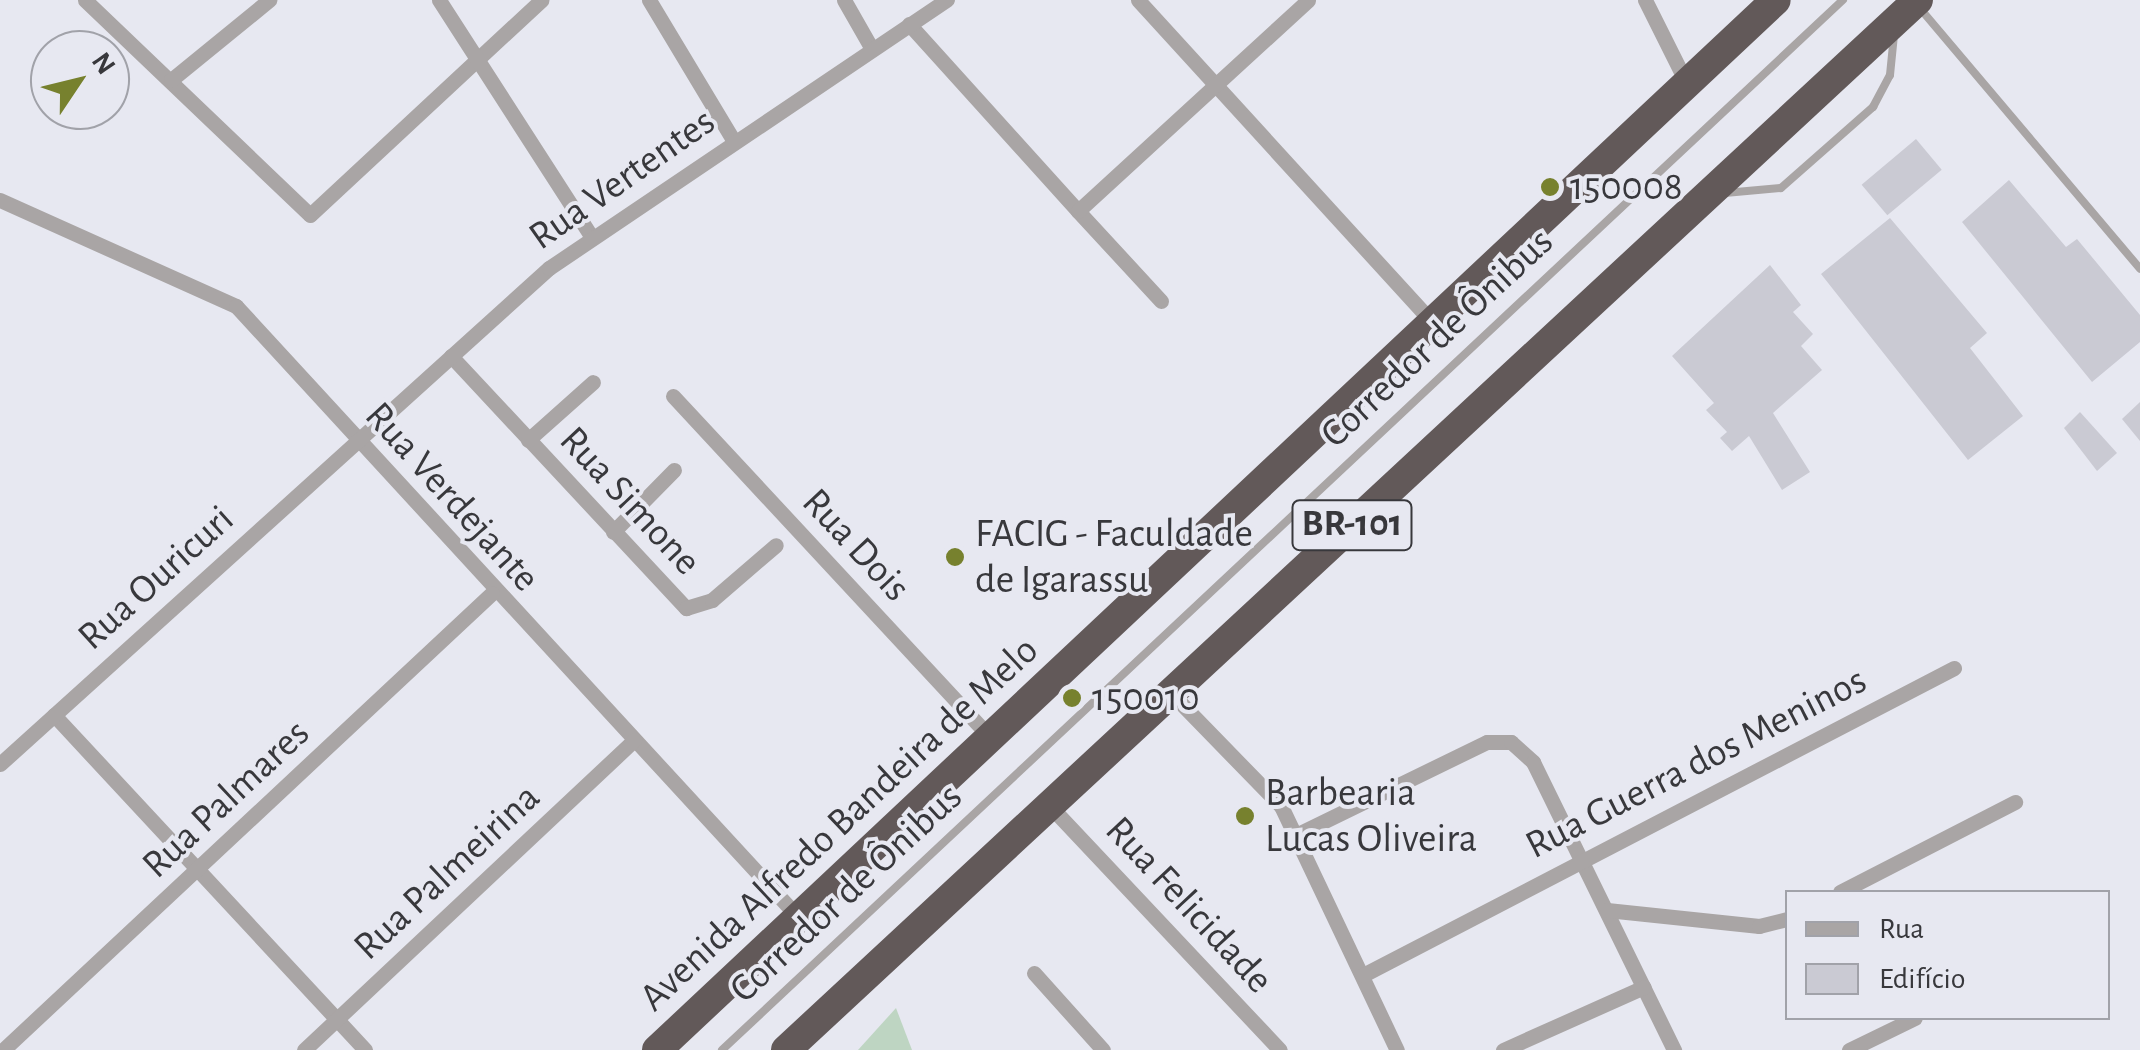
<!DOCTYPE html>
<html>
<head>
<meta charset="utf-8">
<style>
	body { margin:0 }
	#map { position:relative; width:2140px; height:1050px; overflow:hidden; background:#e7e8f1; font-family:"Alegreya Sans",sans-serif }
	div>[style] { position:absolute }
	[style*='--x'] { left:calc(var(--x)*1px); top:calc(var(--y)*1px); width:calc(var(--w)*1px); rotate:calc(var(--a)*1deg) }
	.green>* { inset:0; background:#bed5c2 }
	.building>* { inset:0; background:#cacad3; transform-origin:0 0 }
	.lane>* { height:8px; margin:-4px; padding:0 4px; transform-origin:4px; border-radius:4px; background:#a9a5a5 }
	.street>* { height:15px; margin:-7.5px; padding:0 7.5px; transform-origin:7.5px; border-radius:7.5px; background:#a9a5a5 }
	.highway>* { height:30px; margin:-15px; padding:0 15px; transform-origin:15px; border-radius:15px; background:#625959 }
	.dots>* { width:28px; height:28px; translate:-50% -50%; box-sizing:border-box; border:5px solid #e7e8f1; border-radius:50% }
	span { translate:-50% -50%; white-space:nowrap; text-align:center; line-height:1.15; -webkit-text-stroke:8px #e7e8f1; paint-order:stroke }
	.shield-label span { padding:2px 8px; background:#e7e8f1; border:2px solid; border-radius:8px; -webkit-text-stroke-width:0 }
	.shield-label { font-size:38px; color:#38383c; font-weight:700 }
	.street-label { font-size:40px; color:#38383c }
	.poi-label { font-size:40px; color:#38383c }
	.left { translate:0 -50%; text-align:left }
	.legend { position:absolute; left:1785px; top:890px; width:325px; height:130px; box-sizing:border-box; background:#e7e8f1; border:2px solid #a1a2a9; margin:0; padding:12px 18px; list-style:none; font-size:30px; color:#38383c }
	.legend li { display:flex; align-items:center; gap:20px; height:50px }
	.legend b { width:50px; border:2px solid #a1a2a9 }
	.north { position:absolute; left:30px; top:30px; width:100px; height:100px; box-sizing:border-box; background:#e7e8f1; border:2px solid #a1a2a9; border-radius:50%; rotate:55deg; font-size:28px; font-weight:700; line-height:40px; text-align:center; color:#38383c }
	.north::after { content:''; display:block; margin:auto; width:35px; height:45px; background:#77812e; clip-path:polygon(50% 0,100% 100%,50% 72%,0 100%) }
</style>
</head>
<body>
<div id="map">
	<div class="green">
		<div style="clip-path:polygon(896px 1008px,912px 1050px,858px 1050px)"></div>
	</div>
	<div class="building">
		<div style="left:1916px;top:139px;width:40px;height:71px;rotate:50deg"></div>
		<div style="clip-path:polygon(2009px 180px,2066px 247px,2077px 239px,2140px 315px,2140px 342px,2092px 382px,1962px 222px)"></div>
		<div style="clip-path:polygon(1890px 218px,1987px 333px,1970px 348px,2023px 416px,1968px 460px,1821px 274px)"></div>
		<div style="clip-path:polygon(1770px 265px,1801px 305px,1793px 312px,1813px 334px,1801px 346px,1822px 370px,1773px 413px,1810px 472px,1782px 490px,1749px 436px,1732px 451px,1720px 438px,1727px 432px,1706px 410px,1714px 403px,1672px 356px)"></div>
		<div style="clip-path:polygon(2140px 402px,2140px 441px,2122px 419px)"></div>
		<div style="clip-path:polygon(2080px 412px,2117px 453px,2097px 471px,2064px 428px)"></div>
	</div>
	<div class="lane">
		<div style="--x:1918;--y:6;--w:344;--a:49.8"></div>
		<div style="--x:1725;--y:193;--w:56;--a:-5.1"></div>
		<div style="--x:1781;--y:188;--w:123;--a:-41.4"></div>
		<div style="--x:1873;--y:107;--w:36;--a:-62"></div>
		<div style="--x:1890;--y:75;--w:40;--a:-84.3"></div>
		<div style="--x:722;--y:1050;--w:1536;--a:-43.13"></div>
	</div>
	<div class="street">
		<div style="--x:85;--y:0;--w:311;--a:43.7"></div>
		<div style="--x:310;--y:215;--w:316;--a:-42.9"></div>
		<div style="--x:439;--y:0;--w:281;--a:57.2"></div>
		<div style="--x:649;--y:0;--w:163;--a:59"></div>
		<div style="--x:844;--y:0;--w:56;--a:60.3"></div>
		<div style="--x:1138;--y:0;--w:440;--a:47.6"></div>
		<div style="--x:1645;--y:0;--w:94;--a:63.4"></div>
		<div style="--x:909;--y:24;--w:252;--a:47.9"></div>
		<div style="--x:171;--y:80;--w:127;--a:-39.2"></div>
		<div style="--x:0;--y:200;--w:259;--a:24.2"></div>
		<div style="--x:236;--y:306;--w:832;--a:47.39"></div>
		<div style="--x:1161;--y:301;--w:122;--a:-132.7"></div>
		<div style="--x:1078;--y:211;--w:312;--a:-42.5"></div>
		<div style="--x:451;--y:356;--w:345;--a:47"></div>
		<div style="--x:686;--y:608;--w:27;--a:-17"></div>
		<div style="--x:712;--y:600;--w:84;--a:-40.7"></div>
		<div style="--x:673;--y:396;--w:467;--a:47.1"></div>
		<div style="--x:528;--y:440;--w:87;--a:-41.7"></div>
		<div style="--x:613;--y:532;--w:87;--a:-45.5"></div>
		<div style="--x:1171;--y:693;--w:158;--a:45.8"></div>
		<div style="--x:1281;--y:806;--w:270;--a:64.6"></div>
		<div style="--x:54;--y:715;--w:457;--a:47.1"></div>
		<div style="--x:0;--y:764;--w:740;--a:-42.1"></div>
		<div style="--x:549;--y:268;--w:480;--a:-34"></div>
		<div style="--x:1050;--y:806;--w:335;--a:46.7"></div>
		<div style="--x:1298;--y:834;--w:210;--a:-26"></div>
		<div style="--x:1487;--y:742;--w:24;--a:0"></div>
		<div style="--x:1511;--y:742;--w:30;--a:42"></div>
		<div style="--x:1533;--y:762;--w:321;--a:63.9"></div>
		<div style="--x:1840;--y:892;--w:197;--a:-27.2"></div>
		<div style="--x:1607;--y:910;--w:153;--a:6"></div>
		<div style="--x:1759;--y:926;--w:30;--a:-14"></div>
		<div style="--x:1034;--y:973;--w:103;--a:48.1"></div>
		<div style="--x:1363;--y:975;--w:666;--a:-27.45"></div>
		<div style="--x:3;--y:1050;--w:669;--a:-43.06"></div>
		<div style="--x:304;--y:1050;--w:453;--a:-43.2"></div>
		<div style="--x:1503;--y:1050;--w:154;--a:-24.1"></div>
		<div style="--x:1849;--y:1050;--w:73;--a:-25.9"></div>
	</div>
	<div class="highway">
		<div style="--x:657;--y:1050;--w:1534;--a:-43.18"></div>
		<div style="--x:786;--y:1050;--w:1544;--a:-42.85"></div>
	</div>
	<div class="dots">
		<div style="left:1550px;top:187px;background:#77812e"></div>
		<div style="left:955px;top:557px;background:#77812e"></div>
		<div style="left:1072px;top:698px;background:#77812e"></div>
		<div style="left:1245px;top:816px;background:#77812e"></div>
	</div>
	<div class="shield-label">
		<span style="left:1352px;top:525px">BR-101</span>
	</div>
	<div class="street-label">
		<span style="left:622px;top:179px;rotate:-35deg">Rua Vertentes</span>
		<span style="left:1437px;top:338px;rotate:-43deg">Corredor de Ônibus</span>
		<span style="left:452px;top:497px;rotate:48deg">Rua Verdejante</span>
		<span style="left:630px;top:501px;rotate:47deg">Rua Simone</span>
		<span style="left:856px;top:545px;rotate:47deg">Rua Dois</span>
		<span style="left:156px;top:578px;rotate:-42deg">Rua Ouricuri</span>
		<span style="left:1696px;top:763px;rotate:-27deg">Rua Guerra dos Meninos</span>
		<span style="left:226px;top:799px;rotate:-43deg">Rua Palmares</span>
		<span style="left:839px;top:824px;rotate:-43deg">Avenida Alfredo Bandeira de Melo</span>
		<span style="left:447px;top:872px;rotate:-43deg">Rua Palmeirina</span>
		<span style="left:846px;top:893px;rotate:-43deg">Corredor de Ônibus</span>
		<span style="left:1189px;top:905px;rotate:47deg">Rua Felicidade</span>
	</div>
	<div class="poi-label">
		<span class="left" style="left:1570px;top:187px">150008</span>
		<span class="left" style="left:975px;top:557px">FACIG - Faculdade<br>de Igarassu</span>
		<span class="left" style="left:1092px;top:698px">150010</span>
		<span class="left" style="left:1265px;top:816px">Barbearia<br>Lucas Oliveira</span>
	</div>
	<ul class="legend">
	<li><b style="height:12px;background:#a9a5a5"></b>Rua</li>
	<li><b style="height:28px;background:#cacad3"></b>Edifício</li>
	</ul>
	<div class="north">N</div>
</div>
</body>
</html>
